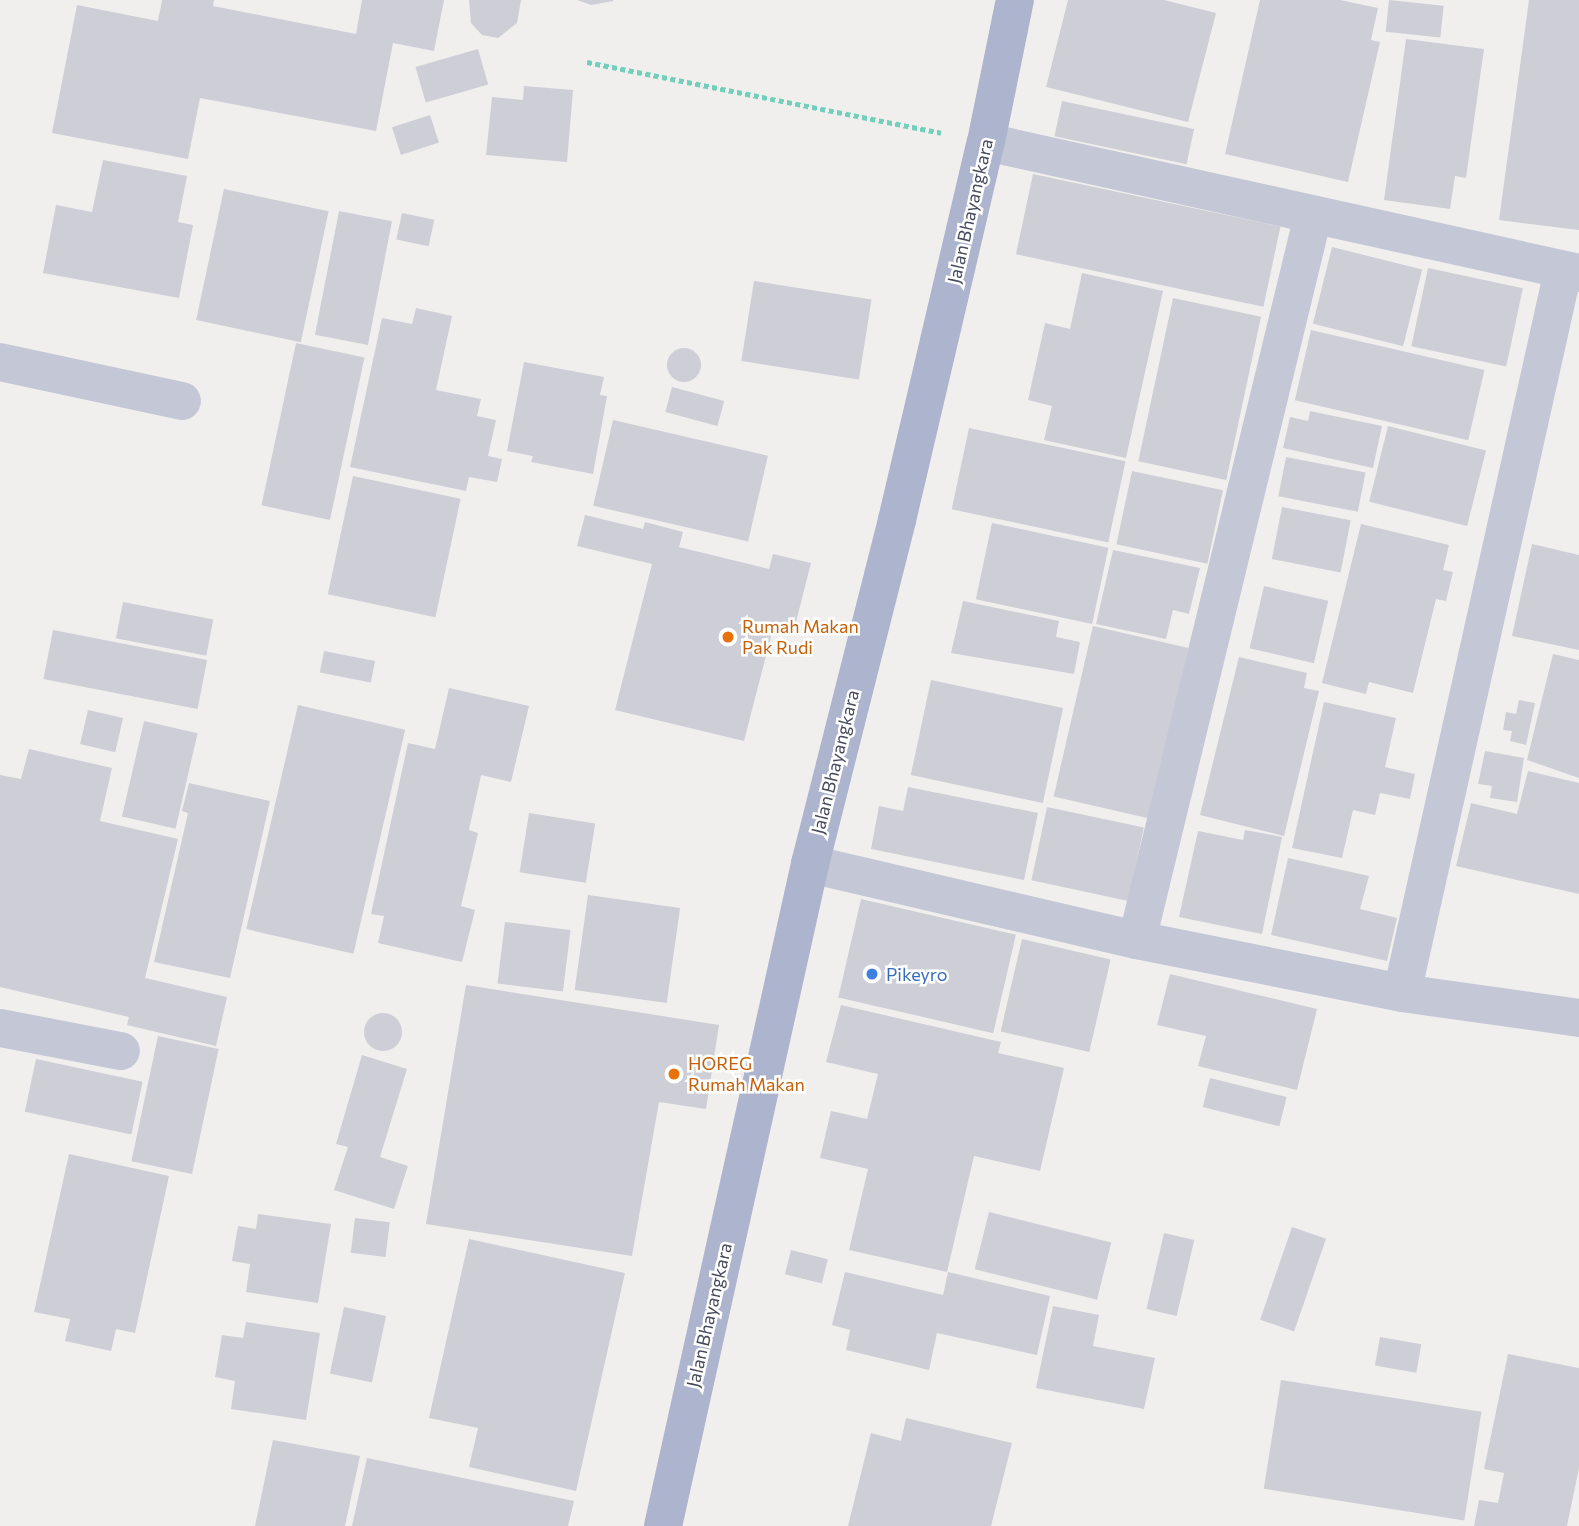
<!DOCTYPE html>
<html>
<head>
<meta charset="utf-8">
<style>
	body { margin:0 }
	#map { position:relative; width:1579px; height:1526px; overflow:hidden; background:#f1efee; font-family:Commissioner,sans-serif }
	div>[style] { position:absolute }
	[style*='--x'] { left:calc(var(--x)*1px); top:calc(var(--y)*1px); width:calc(var(--w)*1px); rotate:calc(var(--a)*1deg) }
	.building>* { inset:0; background:#cdced6; transform-origin:0 0 }
	.round { border-radius:50% }
	.path>* { height:4.5px; margin-top:-2.25px; transform-origin:0; background:repeating-linear-gradient(90deg,#72cfbc 0 5px,transparent 0 8.5px) }
	.minor>* { height:38px; margin:-19px; padding:0 19px; transform-origin:19px; border-radius:19px; background:#c4c8d6 }
	.major>* { height:38px; margin:-19px; padding:0 19px; transform-origin:19px; border-radius:19px; background:#adb4ce }
	.dots>* { width:19px; height:19px; translate:-50% -50%; box-sizing:border-box; border:4px solid #fff; border-radius:50% }
	span { translate:-50% -50%; white-space:nowrap; text-align:center; line-height:1.15; -webkit-text-stroke:5px #fff; paint-order:stroke }
	.street-label { font-size:18px; color:#464b5c }
	.food-label { font-size:18px; color:#c56008 }
	.left { translate:0 -50%; text-align:left }
	.shop-label { font-size:18px; color:#366cbe }
</style>
</head>
<body>
<div id="map">
	<div class="building">
		<div style="clip-path:polygon(162px 0,214px 0,213px 6px,356px 34px,362px 0,444px 0,434px 51px,393px 43px,376px 131px,200px 98px,188px 159px,52px 133px,77px 5px,158px 21px)"></div>
		<div style="clip-path:polygon(469px 0,521px 0,517px 23px,498px 38px,482px 35px,471px 23px)"></div>
		<div style="clip-path:polygon(577px 0,613px 0,613px 1px,591px 5px)"></div>
		<div style="clip-path:polygon(1068px 0,1164px 0,1216px 13px,1188px 122px,1046px 87px)"></div>
		<div style="clip-path:polygon(1260px 0,1340px 0,1378px 8px,1371px 40px,1380px 42px,1348px 182px,1225px 154px)"></div>
		<div style="left:1389px;top:0;width:55px;height:32px;rotate:6deg"></div>
		<div style="clip-path:polygon(1529px 0,1579px 0,1579px 230px,1499px 220px)"></div>
		<div style="clip-path:polygon(1406px 39px,1484px 49px,1466px 178px,1455px 176px,1450px 209px,1384px 200px)"></div>
		<div style="left:478px;top:49px;width:37px;height:65px;rotate:74deg"></div>
		<div style="clip-path:polygon(524px 86px,573px 90px,567px 162px,486px 155px,492px 97px,523px 100px)"></div>
		<div style="left:1062px;top:101px;width:135px;height:36px;rotate:12deg"></div>
		<div style="left:430px;top:115px;width:29px;height:40px;rotate:72deg"></div>
		<div style="clip-path:polygon(103px 160px,187px 176px,178px 222px,193px 225px,179px 298px,43px 273px,56px 205px,92px 212px)"></div>
		<div style="left:1033px;top:174px;width:253px;height:82px;rotate:12deg"></div>
		<div style="left:224px;top:189px;width:107px;height:134px;rotate:12deg"></div>
		<div style="left:339px;top:211px;width:54px;height:126px;rotate:11deg"></div>
		<div style="left:402px;top:213px;width:33px;height:27px;rotate:12deg"></div>
		<div style="left:1332px;top:247px;width:93px;height:79px;rotate:14deg"></div>
		<div style="left:1428px;top:268px;width:97px;height:80px;rotate:12deg"></div>
		<div style="clip-path:polygon(1082px 273px,1163px 291px,1126px 458px,1044px 440px,1052px 406px,1028px 400px,1045px 323px,1070px 329px)"></div>
		<div style="left:754px;top:281px;width:119px;height:81px;rotate:9deg"></div>
		<div style="left:1173px;top:298px;width:90px;height:167px;rotate:12deg"></div>
		<div style="clip-path:polygon(416px 308px,452px 316px,436px 390px,481px 399px,477px 416px,496px 420px,488px 456px,502px 459px,497px 482px,469px 477px,466px 491px,350px 467px,382px 318px,412px 324px)"></div>
		<div style="left:1311px;top:330px;width:178px;height:72px;rotate:13deg"></div>
		<div style="left:296px;top:343px;width:70px;height:166px;rotate:12deg"></div>
		<div class="round" style="left:667px;top:348px;width:34px;height:34px"></div>
		<div style="clip-path:polygon(524px 362px,604px 377px,600px 395px,607px 396px,593px 474px,531px 462px,533px 456px,507px 451px)"></div>
		<div style="left:672px;top:387px;width:54px;height:26px;rotate:15deg"></div>
		<div style="clip-path:polygon(1310px 411px,1382px 426px,1373px 468px,1283px 448px,1290px 417px,1308px 421px)"></div>
		<div style="left:613px;top:420px;width:159px;height:88px;rotate:13deg"></div>
		<div style="left:1388px;top:426px;width:101px;height:78px;rotate:14deg"></div>
		<div style="left:969px;top:428px;width:160px;height:83px;rotate:12deg"></div>
		<div style="left:1286px;top:457px;width:81px;height:40px;rotate:11deg"></div>
		<div style="left:1132px;top:471px;width:93px;height:75px;rotate:12deg"></div>
		<div style="left:353px;top:476px;width:110px;height:121px;rotate:12deg"></div>
		<div style="left:1282px;top:507px;width:70px;height:53px;rotate:11deg"></div>
		<div style="clip-path:polygon(585px 515px,643px 529px,645px 522px,683px 532px,679px 547px,769px 569px,773px 554px,811px 563px,795px 626px,775px 621px,744px 741px,615px 710px,652px 564px,577px 546px)"></div>
		<div style="left:992px;top:523px;width:119px;height:78px;rotate:12deg"></div>
		<div style="clip-path:polygon(1361px 524px,1449px 545px,1443px 570px,1453px 572px,1446px 601px,1436px 599px,1413px 693px,1369px 682px,1366px 694px,1322px 683px)"></div>
		<div style="clip-path:polygon(1532px 544px,1579px 555px,1579px 650px,1512px 636px)"></div>
		<div style="clip-path:polygon(1113px 550px,1200px 568px,1189px 614px,1173px 610px,1166px 639px,1096px 624px)"></div>
		<div style="left:1264px;top:586px;width:66px;height:64px;rotate:13deg"></div>
		<div style="clip-path:polygon(963px 601px,1059px 621px,1056px 637px,1080px 642px,1074px 674px,951px 653px)"></div>
		<div style="left:123px;top:602px;width:92px;height:37px;rotate:11deg"></div>
		<div style="left:1093px;top:626px;width:98px;height:175px;rotate:13deg"></div>
		<div style="left:53px;top:630px;width:157px;height:50px;rotate:11deg"></div>
		<div style="left:324px;top:651px;width:52px;height:22px;rotate:11deg"></div>
		<div style="clip-path:polygon(1553px 654px,1579px 660px,1579px 778px,1527px 760px)"></div>
		<div style="clip-path:polygon(1239px 657px,1307px 673px,1304px 688px,1319px 691px,1284px 836px,1200px 815px)"></div>
		<div style="left:931px;top:680px;width:135px;height:97px;rotate:12deg"></div>
		<div style="clip-path:polygon(449px 688px,529px 706px,511px 782px,481px 775px,469px 830px,478px 833px,461px 906px,475px 910px,462px 962px,378px 943px,384px 916px,371px 914px,408px 743px,435px 749px)"></div>
		<div style="clip-path:polygon(1519px 700px,1535px 703px,1526px 745px,1510px 741px,1512px 731px,1503px 730px,1506px 712px,1516px 714px)"></div>
		<div style="clip-path:polygon(1324px 702px,1396px 718px,1385px 767px,1415px 774px,1410px 799px,1380px 793px,1375px 815px,1353px 810px,1342px 858px,1292px 848px)"></div>
		<div style="left:298px;top:705px;width:110px;height:230px;rotate:13deg"></div>
		<div style="left:88px;top:710px;width:36px;height:35px;rotate:13deg"></div>
		<div style="left:144px;top:721px;width:55px;height:98px;rotate:13deg"></div>
		<div style="clip-path:polygon(29px 749px,112px 768px,100px 821px,178px 839px,145px 978px,227px 997px,216px 1046px,127px 1025px,129px 1017px,0 987px,0 775px,21px 779px)"></div>
		<div style="clip-path:polygon(1485px 751px,1524px 758px,1517px 802px,1490px 798px,1492px 786px,1478px 784px)"></div>
		<div style="clip-path:polygon(1528px 771px,1579px 783px,1579px 894px,1456px 866px,1471px 803px,1517px 814px)"></div>
		<div style="clip-path:polygon(189px 783px,270px 801px,230px 978px,154px 962px,188px 813px,182px 811px)"></div>
		<div style="clip-path:polygon(908px 787px,1038px 813px,1024px 880px,871px 849px,879px 806px,903px 811px)"></div>
		<div style="left:1047px;top:807px;width:99px;height:75px;rotate:12deg"></div>
		<div style="left:529px;top:813px;width:67px;height:60px;rotate:9deg"></div>
		<div style="clip-path:polygon(1245px 830px,1282px 837px,1262px 934px,1179px 917px,1198px 831px,1243px 840px)"></div>
		<div style="clip-path:polygon(1288px 858px,1369px 876px,1360px 909px,1397px 918px,1387px 961px,1271px 935px)"></div>
		<div style="left:588px;top:895px;width:93px;height:96px;rotate:8deg"></div>
		<div style="left:861px;top:899px;width:159px;height:101px;rotate:13deg"></div>
		<div style="left:505px;top:922px;width:66px;height:62px;rotate:7deg"></div>
		<div style="left:1022px;top:939px;width:91px;height:95px;rotate:13deg"></div>
		<div style="clip-path:polygon(1170px 974px,1317px 1009px,1297px 1090px,1198px 1066px,1206px 1036px,1157px 1025px)"></div>
		<div style="clip-path:polygon(466px 985px,719px 1025px,706px 1109px,659px 1102px,632px 1256px,426px 1224px)"></div>
		<div style="clip-path:polygon(841px 1005px,1001px 1042px,998px 1053px,1064px 1068px,1040px 1171px,974px 1156px,947px 1272px,849px 1250px,868px 1169px,820px 1158px,831px 1111px,867px 1119px,878px 1074px,826px 1062px)"></div>
		<div class="round" style="left:364px;top:1013px;width:38px;height:38px"></div>
		<div style="left:158px;top:1036px;width:62px;height:128px;rotate:12deg"></div>
		<div style="clip-path:polygon(362px 1055px,407px 1069px,380px 1157px,408px 1166px,394px 1209px,334px 1190px,348px 1147px,336px 1144px)"></div>
		<div style="left:36px;top:1059px;width:109px;height:54px;rotate:12deg"></div>
		<div style="left:1210px;top:1078px;width:79px;height:30px;rotate:14deg"></div>
		<div style="clip-path:polygon(69px 1154px,169px 1176px,135px 1333px,116px 1329px,111px 1351px,65px 1341px,70px 1319px,34px 1312px)"></div>
		<div style="left:989px;top:1212px;width:126px;height:59px;rotate:14deg"></div>
		<div style="clip-path:polygon(258px 1214px,331px 1224px,318px 1303px,246px 1292px,250px 1264px,232px 1261px,238px 1226px,256px 1229px)"></div>
		<div style="left:355px;top:1218px;width:35px;height:35px;rotate:7deg"></div>
		<div style="left:1292px;top:1227px;width:36px;height:98px;rotate:19deg"></div>
		<div style="left:1164px;top:1233px;width:31px;height:78px;rotate:13deg"></div>
		<div style="clip-path:polygon(469px 1239px,625px 1273px,576px 1491px,469px 1467px,478px 1428px,429px 1418px)"></div>
		<div style="left:791px;top:1250px;width:38px;height:25px;rotate:14deg"></div>
		<div style="clip-path:polygon(845px 1272px,943px 1295px,948px 1272px,1050px 1296px,1037px 1355px,937px 1333px,929px 1370px,846px 1350px,850px 1330px,832px 1325px)"></div>
		<div style="clip-path:polygon(1053px 1306px,1099px 1315px,1093px 1346px,1155px 1358px,1144px 1409px,1036px 1388px)"></div>
		<div style="left:344px;top:1307px;width:43px;height:68px;rotate:12deg"></div>
		<div style="clip-path:polygon(246px 1322px,320px 1333px,306px 1420px,231px 1409px,235px 1381px,215px 1377px,222px 1335px,243px 1338px)"></div>
		<div style="left:1380px;top:1337px;width:42px;height:29px;rotate:10deg"></div>
		<div style="clip-path:polygon(1508px 1354px,1579px 1368px,1579px 1468px,1567px 1526px,1474px 1526px,1479px 1500px,1498px 1503px,1504px 1473px,1484px 1469px)"></div>
		<div style="left:1281px;top:1380px;width:203px;height:110px;rotate:9deg"></div>
		<div style="clip-path:polygon(906px 1418px,1012px 1443px,991px 1526px,848px 1526px,871px 1433px,901px 1441px)"></div>
		<div style="clip-path:polygon(273px 1440px,360px 1456px,345px 1526px,255px 1526px)"></div>
		<div style="clip-path:polygon(367px 1458px,574px 1501px,568px 1526px,352px 1526px)"></div>
	</div>
	<div class="path">
		<div style="--x:587;--y:62;--w:361;--a:11.3"></div>
	</div>
	<div class="minor">
		<div style="--x:986;--y:142;--w:607;--a:12.46"></div>
		<div style="--x:0;--y:362;--w:186;--a:12.1"></div>
		<div style="--x:810;--y:864;--w:336;--a:13.1"></div>
		<div style="--x:1137;--y:940;--w:270;--a:11.3"></div>
		<div style="--x:1402;--y:993;--w:179;--a:8"></div>
		<div style="--x:1137;--y:940;--w:745;--a:-76.34"></div>
		<div style="--x:1402;--y:993;--w:740;--a:-77.43"></div>
		<div style="--x:0;--y:1028;--w:123;--a:10.8"></div>
	</div>
	<div class="major">
		<div style="--x:663;--y:1526;--w:678;--a:-77.48"></div>
		<div style="--x:810;--y:864;--w:355;--a:-75.8"></div>
		<div style="--x:897;--y:520;--w:388;--a:-76.8"></div>
		<div style="--x:986;--y:142;--w:145;--a:-78.5"></div>
	</div>
	<div class="dots">
		<div style="left:728px;top:637px;background:#e8710a"></div>
		<div style="left:872px;top:974px;background:#3f7fe0"></div>
		<div style="left:674px;top:1074px;background:#e8710a"></div>
	</div>
	<div class="street-label">
		<span style="left:970px;top:211px;rotate:-77deg">Jalan Bhayangkara</span>
		<span style="left:835px;top:762px;rotate:-76deg">Jalan Bhayangkara</span>
		<span style="left:709px;top:1315px;rotate:-77deg">Jalan Bhayangkara</span>
	</div>
	<div class="food-label">
		<span class="left" style="left:742px;top:637px">Rumah Makan<br>Pak Rudi</span>
		<span class="left" style="left:688px;top:1074px">HOREG<br>Rumah Makan</span>
	</div>
	<div class="shop-label">
		<span class="left" style="left:886px;top:974px">Pikeyro</span>
	</div>
</div>
</body>
</html>
